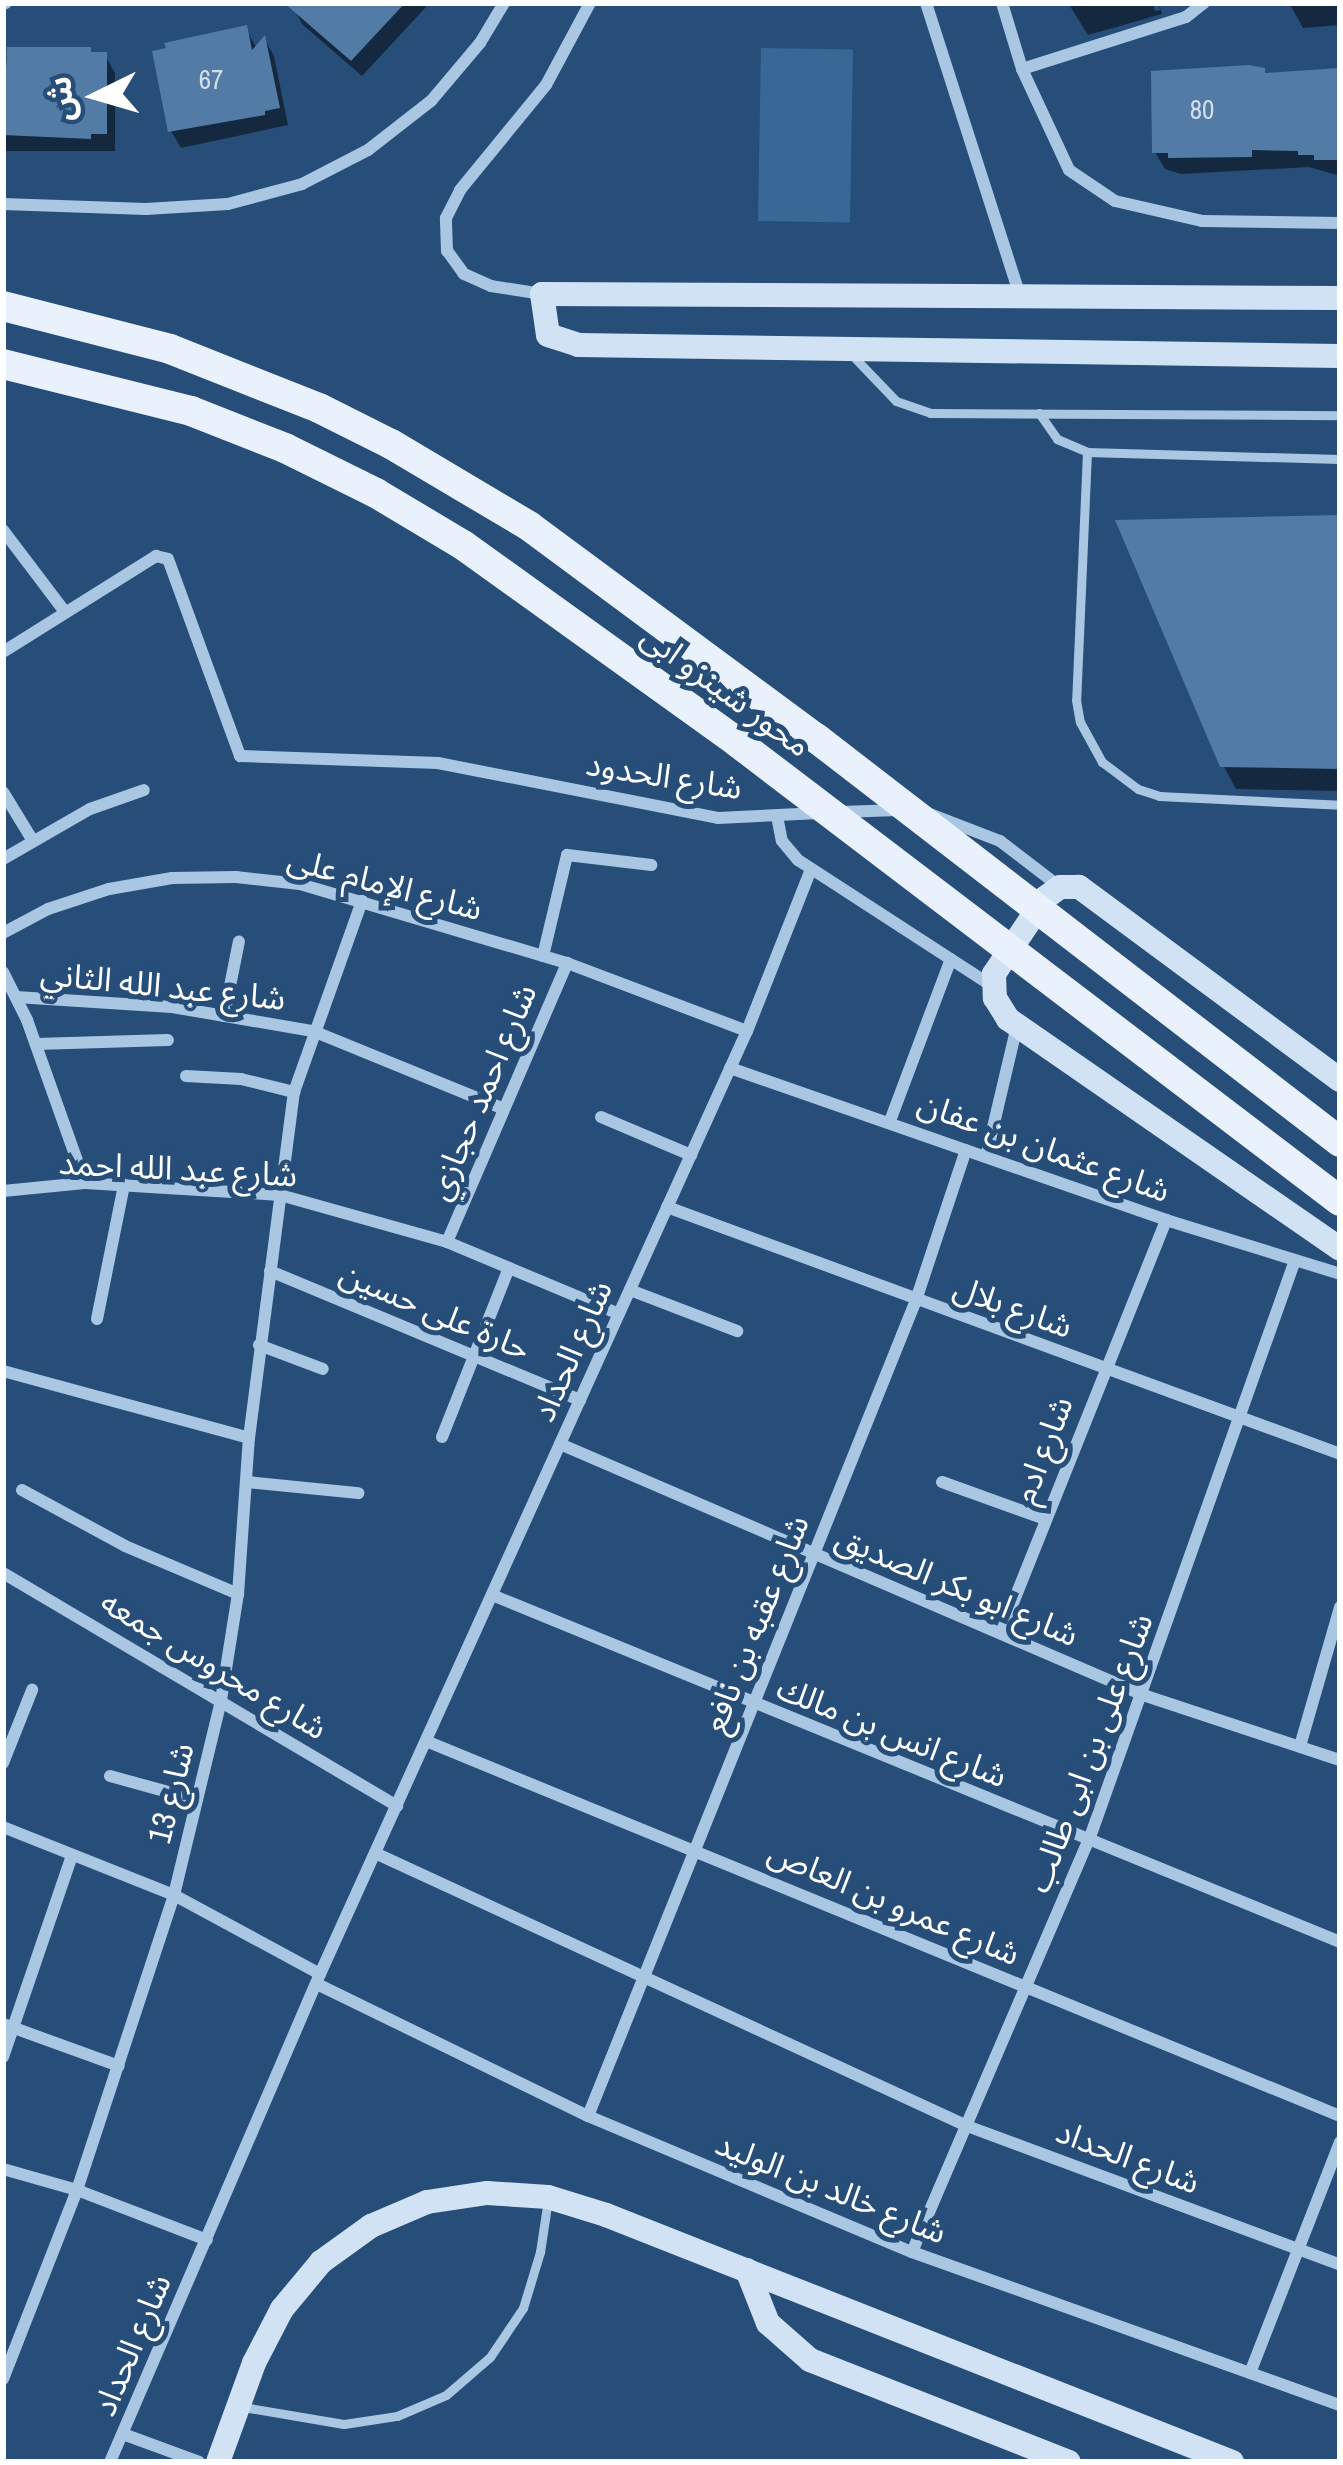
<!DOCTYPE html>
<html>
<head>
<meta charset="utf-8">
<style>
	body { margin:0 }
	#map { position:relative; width:1343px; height:2465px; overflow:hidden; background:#264e79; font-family:"Archivo Narrow","Noto Sans Arabic",sans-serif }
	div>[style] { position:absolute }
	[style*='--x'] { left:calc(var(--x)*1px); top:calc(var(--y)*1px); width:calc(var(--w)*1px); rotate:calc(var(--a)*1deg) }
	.green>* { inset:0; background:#396897; transform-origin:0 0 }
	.shadow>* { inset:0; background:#0007 }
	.building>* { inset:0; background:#527ba5 }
	.lane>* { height:9px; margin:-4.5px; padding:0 4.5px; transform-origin:4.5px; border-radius:4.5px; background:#a9c6e3 }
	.street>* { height:12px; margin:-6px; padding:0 6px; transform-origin:6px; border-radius:6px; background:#a9c6e3 }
	.secondary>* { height:24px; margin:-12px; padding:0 12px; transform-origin:12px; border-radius:12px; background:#d1e2f4 }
	.primary>* { height:30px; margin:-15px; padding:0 15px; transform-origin:15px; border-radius:15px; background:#e8f1fc }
	.primary-bridge>* { height:30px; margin:-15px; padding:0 15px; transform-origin:15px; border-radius:15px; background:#e8f1fc }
	span { translate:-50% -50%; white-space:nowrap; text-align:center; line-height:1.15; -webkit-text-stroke:10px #264e79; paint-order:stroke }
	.number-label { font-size:27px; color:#d4dee8 }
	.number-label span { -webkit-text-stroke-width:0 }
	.street-label { font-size:33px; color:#fff }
	.frame { position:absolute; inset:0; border:6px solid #fff; pointer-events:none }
	.north { position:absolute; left:36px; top:36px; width:120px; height:120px; -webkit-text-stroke:9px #264e79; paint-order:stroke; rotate:265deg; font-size:33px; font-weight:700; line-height:48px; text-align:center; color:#fff }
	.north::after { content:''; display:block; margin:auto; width:42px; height:54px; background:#fff; clip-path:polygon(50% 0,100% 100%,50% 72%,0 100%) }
</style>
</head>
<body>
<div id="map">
	<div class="green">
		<div style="left:761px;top:48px;width:92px;height:173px;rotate:1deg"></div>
	</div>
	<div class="shadow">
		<div style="clip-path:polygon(297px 3px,423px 3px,426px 7px,362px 76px,303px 25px,293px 8px)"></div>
		<div style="clip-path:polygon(1068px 3px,1153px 3px,1155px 11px,1160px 10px,1159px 3px,1162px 14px,1088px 35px)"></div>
		<div style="clip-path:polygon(1289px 3px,1340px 3px,1340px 25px,1303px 28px)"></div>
		<div style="clip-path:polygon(246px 29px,257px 49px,265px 40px,274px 56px,288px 125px,181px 148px,171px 131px)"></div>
		<div style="clip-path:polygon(105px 55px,115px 73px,115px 151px,5px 151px,3px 56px)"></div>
		<div style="clip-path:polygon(1340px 75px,1340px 176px,1309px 167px,1181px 174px,1165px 169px,1155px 152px,1266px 76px)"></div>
		<div style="clip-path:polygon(1340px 518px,1340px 791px,1236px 789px,1223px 765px)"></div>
	</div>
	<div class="building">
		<div style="clip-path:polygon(284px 3px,405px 3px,351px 61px)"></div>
		<div style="clip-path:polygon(247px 25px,252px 50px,265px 35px,280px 108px,265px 111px,265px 115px,168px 132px,152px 51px,166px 48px,164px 43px)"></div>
		<div style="clip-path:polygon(7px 47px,91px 47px,91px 52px,107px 52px,107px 134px,91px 134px,91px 139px,3px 135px)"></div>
		<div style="clip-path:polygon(1249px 65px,1265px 68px,1265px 73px,1340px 68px,1340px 160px,1314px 160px,1314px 155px,1298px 155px,1298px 151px,1252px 150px,1252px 157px,1168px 158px,1168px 153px,1152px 153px,1151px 71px)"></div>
		<div style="clip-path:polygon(1340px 515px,1340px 769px,1220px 767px,1115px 520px)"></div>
	</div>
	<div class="lane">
		<div style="--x:851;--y:354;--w:65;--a:46.2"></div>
		<div style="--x:896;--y:401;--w:36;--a:19"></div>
		<div style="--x:930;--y:413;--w:410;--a:0.3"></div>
		<div style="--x:1039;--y:413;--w:32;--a:55"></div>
		<div style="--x:1057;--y:439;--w:33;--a:23"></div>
		<div style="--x:1087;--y:452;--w:253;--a:1.6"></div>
		<div style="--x:1087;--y:452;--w:248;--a:92.5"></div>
		<div style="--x:1076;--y:700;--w:22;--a:80"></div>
		<div style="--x:1080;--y:722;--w:46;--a:61.2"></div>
		<div style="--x:1102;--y:762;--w:45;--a:36.9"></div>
		<div style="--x:1138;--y:789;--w:22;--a:18"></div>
		<div style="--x:1159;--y:796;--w:181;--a:2.8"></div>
		<div style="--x:243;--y:2407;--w:102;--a:9.6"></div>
		<div style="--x:344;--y:2424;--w:54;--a:-8.6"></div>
		<div style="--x:397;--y:2416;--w:53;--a:-23.2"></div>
		<div style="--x:446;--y:2395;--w:58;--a:-40.8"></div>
		<div style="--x:490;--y:2357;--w:59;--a:-56"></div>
		<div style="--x:523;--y:2308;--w:59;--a:-73.1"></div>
		<div style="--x:540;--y:2252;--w:54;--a:-81.4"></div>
	</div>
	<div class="street">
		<div style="--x:926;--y:3;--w:305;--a:72.2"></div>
		<div style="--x:1002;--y:3;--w:69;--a:73.1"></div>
		<div style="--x:1022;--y:69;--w:111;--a:65"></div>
		<div style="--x:1069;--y:170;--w:55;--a:34"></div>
		<div style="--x:1115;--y:201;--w:89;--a:12.9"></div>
		<div style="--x:1202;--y:221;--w:138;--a:0.8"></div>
		<div style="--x:3;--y:4;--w:3;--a:-18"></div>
		<div style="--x:1022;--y:69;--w:172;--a:-17.6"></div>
		<div style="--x:1186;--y:17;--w:23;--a:-38"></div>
		<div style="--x:3;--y:204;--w:143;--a:2"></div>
		<div style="--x:146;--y:209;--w:82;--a:-3.5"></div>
		<div style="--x:228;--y:204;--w:77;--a:-15.1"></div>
		<div style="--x:302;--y:184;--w:74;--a:-27.3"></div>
		<div style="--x:368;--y:150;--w:80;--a:-37.9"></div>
		<div style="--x:431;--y:101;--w:76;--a:-49.8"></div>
		<div style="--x:480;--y:43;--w:47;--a:-59"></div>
		<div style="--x:542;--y:294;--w:52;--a:-171.1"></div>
		<div style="--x:491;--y:286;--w:30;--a:-156"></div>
		<div style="--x:464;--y:274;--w:29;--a:-126"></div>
		<div style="--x:447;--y:251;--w:33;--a:-92"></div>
		<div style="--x:446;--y:218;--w:31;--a:-63"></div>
		<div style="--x:460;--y:190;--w:136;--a:-50.7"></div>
		<div style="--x:546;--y:85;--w:93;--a:-61.8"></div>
		<div style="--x:3;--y:530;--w:103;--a:52.9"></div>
		<div style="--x:3;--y:652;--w:181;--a:-32.1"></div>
		<div style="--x:156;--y:556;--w:12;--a:14"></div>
		<div style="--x:168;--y:559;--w:210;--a:69.9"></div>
		<div style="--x:240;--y:756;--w:198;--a:2"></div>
		<div style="--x:438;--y:763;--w:285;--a:11.1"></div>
		<div style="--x:718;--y:818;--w:102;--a:-2.8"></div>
		<div style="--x:3;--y:792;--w:57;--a:58.5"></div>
		<div style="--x:841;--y:812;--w:57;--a:-2"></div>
		<div style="--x:930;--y:814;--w:75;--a:21.1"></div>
		<div style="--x:1000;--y:841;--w:76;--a:37.5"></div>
		<div style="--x:777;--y:816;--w:25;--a:79"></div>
		<div style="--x:782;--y:841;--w:25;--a:50"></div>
		<div style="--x:798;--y:860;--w:231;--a:33"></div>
		<div style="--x:3;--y:859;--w:100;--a:-29.9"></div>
		<div style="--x:90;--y:809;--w:57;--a:-19.4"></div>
		<div style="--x:3;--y:933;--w:51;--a:-28.1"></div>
		<div style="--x:48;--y:909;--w:64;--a:-18.2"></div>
		<div style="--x:109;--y:889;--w:64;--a:-9.9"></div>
		<div style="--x:172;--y:878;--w:64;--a:-0.9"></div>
		<div style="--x:236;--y:877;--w:64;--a:6.2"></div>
		<div style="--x:300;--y:884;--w:278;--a:16.5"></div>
		<div style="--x:567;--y:963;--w:192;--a:20.7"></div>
		<div style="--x:543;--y:956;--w:104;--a:-76.6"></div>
		<div style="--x:567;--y:855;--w:85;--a:6.8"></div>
		<div style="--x:3;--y:972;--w:54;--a:63.4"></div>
		<div style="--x:27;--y:1020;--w:173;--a:70.4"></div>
		<div style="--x:16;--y:997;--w:156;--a:3.7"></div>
		<div style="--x:172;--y:1007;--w:143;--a:9.7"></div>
		<div style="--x:313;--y:1031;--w:206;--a:22.2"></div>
		<div style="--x:224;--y:1016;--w:76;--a:-78.7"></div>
		<div style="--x:36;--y:1044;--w:132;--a:-1.7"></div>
		<div style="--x:730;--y:1068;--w:462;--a:19.2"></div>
		<div style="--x:1166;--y:1220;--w:182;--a:17.2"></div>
		<div style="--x:186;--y:1076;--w:55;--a:3.1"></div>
		<div style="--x:241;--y:1079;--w:55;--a:13.8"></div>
		<div style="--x:601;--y:1117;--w:98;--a:22.9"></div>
		<div style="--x:890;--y:1121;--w:173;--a:-69.4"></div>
		<div style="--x:986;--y:1157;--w:135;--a:-76.7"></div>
		<div style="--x:3;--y:1191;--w:82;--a:-5.6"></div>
		<div style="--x:85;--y:1183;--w:195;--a:3.5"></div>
		<div style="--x:280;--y:1195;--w:173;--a:15.7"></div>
		<div style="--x:447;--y:1242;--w:186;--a:22.7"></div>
		<div style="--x:667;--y:1207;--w:717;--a:20.15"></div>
		<div style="--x:447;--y:1242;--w:304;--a:-66.7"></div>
		<div style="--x:270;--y:1271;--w:336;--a:22.6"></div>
		<div style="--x:630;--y:1290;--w:115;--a:21"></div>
		<div style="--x:97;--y:1319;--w:137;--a:-78.6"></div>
		<div style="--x:259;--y:1345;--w:68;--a:20.6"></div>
		<div style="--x:3;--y:1371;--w:255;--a:15.2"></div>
		<div style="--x:442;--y:1437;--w:182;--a:-68.4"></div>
		<div style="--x:560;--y:1444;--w:635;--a:23.29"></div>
		<div style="--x:1143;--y:1695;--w:207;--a:18.3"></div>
		<div style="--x:247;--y:1482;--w:112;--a:5.7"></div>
		<div style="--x:942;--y:1482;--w:109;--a:19.8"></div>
		<div style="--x:22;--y:1490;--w:117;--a:28.5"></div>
		<div style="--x:125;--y:1546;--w:123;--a:23"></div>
		<div style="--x:3;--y:1573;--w:458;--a:30.6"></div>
		<div style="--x:492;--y:1595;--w:916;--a:22.25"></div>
		<div style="--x:1001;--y:1633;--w:445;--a:-68.2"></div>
		<div style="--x:426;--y:1741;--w:988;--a:22.31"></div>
		<div style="--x:1300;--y:1746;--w:145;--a:-73.9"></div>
		<div style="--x:3;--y:1763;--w:79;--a:-68.3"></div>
		<div style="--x:110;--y:1776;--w:90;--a:15.4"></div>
		<div style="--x:3;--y:1827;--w:184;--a:21.7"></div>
		<div style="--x:174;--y:1895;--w:166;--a:28.4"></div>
		<div style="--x:375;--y:1853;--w:652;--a:24.76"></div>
		<div style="--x:967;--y:2126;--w:398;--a:20.4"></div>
		<div style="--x:317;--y:1984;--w:301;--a:26"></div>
		<div style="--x:588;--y:2116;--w:351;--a:22.8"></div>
		<div style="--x:912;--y:2252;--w:455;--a:19.7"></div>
		<div style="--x:3;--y:2024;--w:123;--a:19.9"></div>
		<div style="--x:3;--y:2057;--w:213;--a:-71.1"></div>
		<div style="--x:588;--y:2116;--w:879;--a:-68.1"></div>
		<div style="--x:916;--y:1300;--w:158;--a:-71.6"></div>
		<div style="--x:3;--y:2169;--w:77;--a:15.8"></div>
		<div style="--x:77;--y:2190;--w:139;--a:21"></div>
		<div style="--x:912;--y:2252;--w:448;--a:-66.8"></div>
		<div style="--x:1089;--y:1840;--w:612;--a:-70.44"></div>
		<div style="--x:1250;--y:2373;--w:248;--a:-68.7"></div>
		<div style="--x:3;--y:2379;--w:203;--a:-68.6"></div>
		<div style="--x:77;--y:2190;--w:311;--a:-71.8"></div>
		<div style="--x:174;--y:1895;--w:201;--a:-76.4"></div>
		<div style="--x:221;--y:1700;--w:107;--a:-80.9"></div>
		<div style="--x:238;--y:1594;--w:156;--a:-86"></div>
		<div style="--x:249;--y:1438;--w:349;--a:-82.6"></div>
		<div style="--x:294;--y:1092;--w:203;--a:-70.4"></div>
		<div style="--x:123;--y:2434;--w:81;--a:20.2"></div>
		<div style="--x:110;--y:2462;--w:531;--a:-66.72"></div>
		<div style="--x:320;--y:1974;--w:1035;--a:-65.64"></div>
		<div style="--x:747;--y:1031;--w:174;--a:-68.4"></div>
	</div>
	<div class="secondary">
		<div style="--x:1340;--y:298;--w:798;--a:-179.71"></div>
		<div style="--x:542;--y:294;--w:41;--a:81.7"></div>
		<div style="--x:548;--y:335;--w:32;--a:18"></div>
		<div style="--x:578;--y:345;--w:762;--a:0.83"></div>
		<div style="--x:1340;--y:1080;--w:325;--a:-143.5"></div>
		<div style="--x:1079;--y:887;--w:19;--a:180"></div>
		<div style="--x:1060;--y:887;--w:19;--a:144"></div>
		<div style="--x:1045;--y:898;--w:92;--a:123.9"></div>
		<div style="--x:994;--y:974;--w:24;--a:88"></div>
		<div style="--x:995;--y:998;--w:25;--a:58"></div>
		<div style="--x:1008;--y:1019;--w:404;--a:34.7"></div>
		<div style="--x:747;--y:2270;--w:57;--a:68.4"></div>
		<div style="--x:768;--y:2323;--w:56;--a:41.4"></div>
		<div style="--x:810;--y:2360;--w:278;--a:21.5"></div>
		<div style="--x:218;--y:2462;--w:105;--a:-70"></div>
		<div style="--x:254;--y:2363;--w:61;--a:-62.6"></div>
		<div style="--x:282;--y:2309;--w:61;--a:-50.3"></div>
		<div style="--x:321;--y:2262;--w:62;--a:-35.8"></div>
		<div style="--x:371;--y:2226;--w:61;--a:-23.2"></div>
		<div style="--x:427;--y:2202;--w:61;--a:-8.5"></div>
		<div style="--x:487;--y:2193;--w:61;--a:3.8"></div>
		<div style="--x:548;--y:2197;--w:61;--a:17.2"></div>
		<div style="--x:606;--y:2215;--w:673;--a:21.53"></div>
	</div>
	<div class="primary">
		<div style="--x:3;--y:306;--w:172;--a:14.4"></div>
		<div style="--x:170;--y:349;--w:160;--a:21.6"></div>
		<div style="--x:319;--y:408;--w:80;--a:26.6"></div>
		<div style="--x:391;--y:444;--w:161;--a:30.7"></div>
		<div style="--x:529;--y:526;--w:357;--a:36.5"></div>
		<div style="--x:3;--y:364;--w:194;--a:14"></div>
		<div style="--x:191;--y:411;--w:101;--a:21.5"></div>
		<div style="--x:285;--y:448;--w:102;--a:26.3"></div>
		<div style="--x:376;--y:493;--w:101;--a:30.9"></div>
		<div style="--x:463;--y:545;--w:337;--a:35.7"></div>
	</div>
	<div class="primary-bridge">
		<div style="--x:816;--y:738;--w:662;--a:37.63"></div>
		<div style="--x:737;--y:742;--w:758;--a:37.28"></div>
	</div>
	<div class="number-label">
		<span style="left:211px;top:80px">67</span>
		<span style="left:1202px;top:110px">80</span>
	</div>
	<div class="street-label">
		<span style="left:726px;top:691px;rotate:36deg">محور شينزو ابى</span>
		<span style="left:664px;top:776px;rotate:9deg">شارع الحدود</span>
		<span style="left:385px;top:884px;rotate:15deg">شارع الإمام على</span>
		<span style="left:163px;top:986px;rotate:6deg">شارع عبد الله الثاني</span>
		<span style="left:482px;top:1092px;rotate:-67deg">شارع احمد حجازي</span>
		<span style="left:1044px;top:1147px;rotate:20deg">شارع عثمان بن عفان</span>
		<span style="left:178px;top:1169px;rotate:3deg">شارع عبد الله احمد</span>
		<span style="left:1013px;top:1307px;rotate:20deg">شارع بلال</span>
		<span style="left:435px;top:1311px;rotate:23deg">حارة على حسين</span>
		<span style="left:572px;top:1351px;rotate:-66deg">شارع الحداد</span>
		<span style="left:1043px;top:1450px;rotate:-69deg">شارع ادم</span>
		<span style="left:957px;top:1586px;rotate:23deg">شارع ابو بكر الصديق</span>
		<span style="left:756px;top:1624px;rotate:-68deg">شارع عقبه بن نافع</span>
		<span style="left:214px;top:1665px;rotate:31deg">شارع محروس جمعه</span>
		<span style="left:892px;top:1732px;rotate:22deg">شارع انس بن مالك</span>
		<span style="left:1090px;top:1753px;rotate:-69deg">شارع على بن ابى طالب</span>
		<span style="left:171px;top:1793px;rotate:-76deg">شارع 13</span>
		<span style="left:894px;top:1903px;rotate:23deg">شارع عمرو بن العاص</span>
		<span style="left:1128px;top:2157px;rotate:21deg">شارع الحداد</span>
		<span style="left:831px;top:2188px;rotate:22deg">شارع خالد بن الوليد</span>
		<span style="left:132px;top:2345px;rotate:-67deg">شارع الحداد</span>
	</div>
	<div class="frame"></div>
	<div class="north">ش</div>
</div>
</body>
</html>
